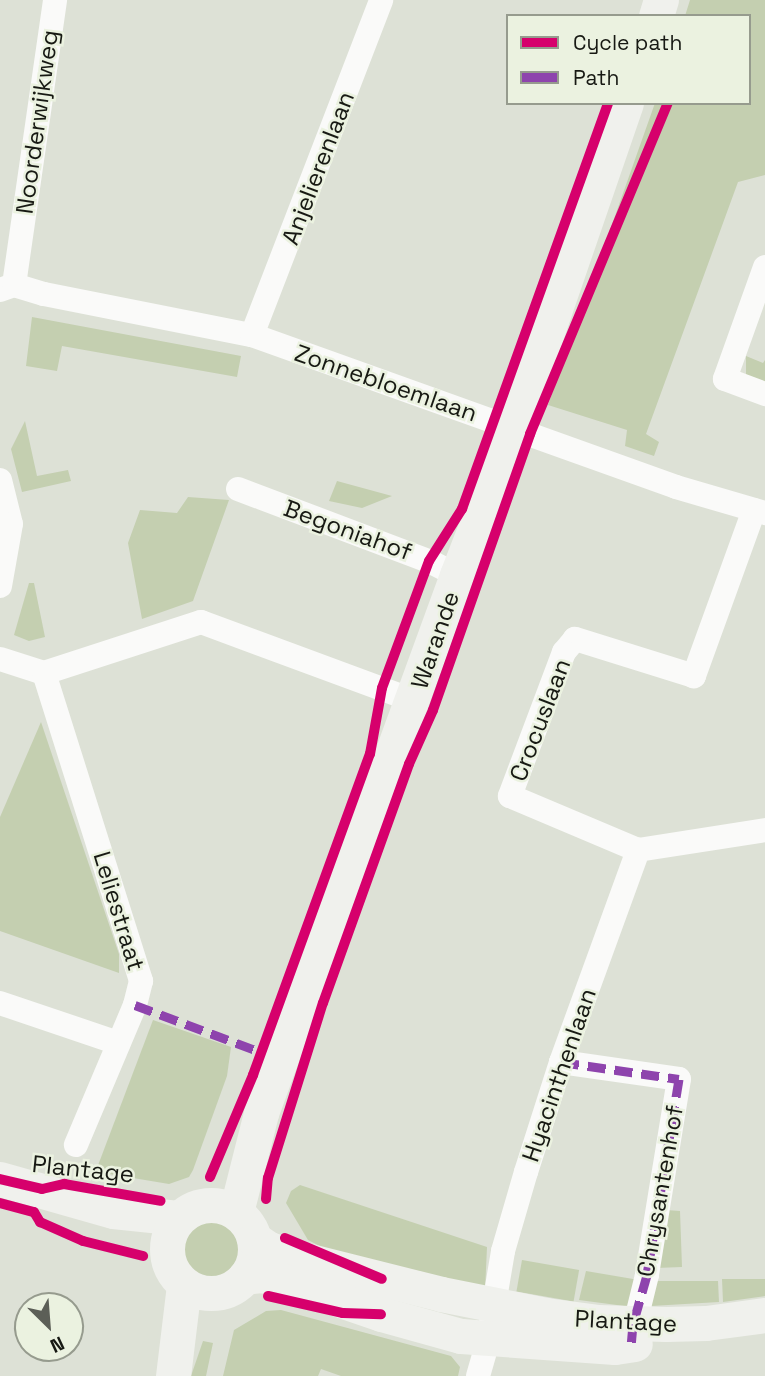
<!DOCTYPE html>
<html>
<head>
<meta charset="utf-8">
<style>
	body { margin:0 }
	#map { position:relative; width:765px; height:1376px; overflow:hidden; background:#dde1d6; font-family:"Space Grotesk",sans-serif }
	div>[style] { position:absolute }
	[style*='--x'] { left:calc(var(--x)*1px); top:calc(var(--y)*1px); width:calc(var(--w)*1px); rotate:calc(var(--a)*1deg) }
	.green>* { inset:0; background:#c4cfb0; transform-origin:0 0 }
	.round { border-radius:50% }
	.street>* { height:24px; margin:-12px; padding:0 12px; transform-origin:12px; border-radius:12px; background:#fafaf9 }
	.secondary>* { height:35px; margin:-17.5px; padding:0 17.5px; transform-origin:17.5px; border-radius:17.5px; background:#f0f1ed }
	.secondary>.ring { margin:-17.5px; padding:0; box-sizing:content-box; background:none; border:35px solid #f0f1ed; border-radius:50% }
	.quiet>* { height:9px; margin-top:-4.5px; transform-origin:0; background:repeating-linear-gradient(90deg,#8e44ad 0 18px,transparent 0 27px) }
	.cycleway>* { height:10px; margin:-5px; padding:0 5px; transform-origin:5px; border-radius:5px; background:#d6006c }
	span { translate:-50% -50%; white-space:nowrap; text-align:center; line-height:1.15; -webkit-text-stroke:5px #ebf2e0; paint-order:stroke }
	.street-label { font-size:24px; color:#171913 }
	.legend { position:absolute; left:506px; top:14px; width:245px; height:91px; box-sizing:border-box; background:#ebf2e0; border:2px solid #969b8e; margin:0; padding:9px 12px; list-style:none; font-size:21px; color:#171913 }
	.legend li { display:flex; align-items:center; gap:14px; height:35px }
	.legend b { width:35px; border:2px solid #969b8e }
	.north { position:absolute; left:14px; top:1292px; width:70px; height:70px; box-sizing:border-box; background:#ebf2e0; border:2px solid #969b8e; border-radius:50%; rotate:155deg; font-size:19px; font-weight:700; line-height:28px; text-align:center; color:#171913 }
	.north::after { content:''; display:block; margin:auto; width:24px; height:32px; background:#5c5f57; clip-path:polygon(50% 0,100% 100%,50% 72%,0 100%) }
</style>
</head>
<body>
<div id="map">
	<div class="green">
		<div style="clip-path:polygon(690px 0,765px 0,765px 175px,738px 182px,646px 434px,659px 442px,654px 456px,625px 446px,627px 430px,548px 405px,655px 103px,749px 103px,749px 16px,685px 16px)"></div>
		<div style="clip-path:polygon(32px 317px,241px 356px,237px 377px,62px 346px,57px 371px,26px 366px)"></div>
		<div style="clip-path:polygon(746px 356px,763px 363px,765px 360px,765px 384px,746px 376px)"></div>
		<div style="clip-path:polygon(25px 421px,37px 476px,68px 470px,71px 481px,22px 492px,11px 449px)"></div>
		<div style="clip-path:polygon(337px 481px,392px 496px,362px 508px,329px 501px)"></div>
		<div style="clip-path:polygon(188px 497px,229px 500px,193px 601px,142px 619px,128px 543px,140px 510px,177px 513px)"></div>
		<div style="clip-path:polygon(29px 583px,34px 583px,45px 637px,29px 641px,14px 635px)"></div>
		<div style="clip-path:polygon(41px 722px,119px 954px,119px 973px,0 931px,0 817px)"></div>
		<div style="clip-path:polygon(153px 1020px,231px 1047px,227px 1076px,193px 1170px,189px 1177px,169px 1184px,103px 1173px,97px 1168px)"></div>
		<div style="clip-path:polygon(300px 1185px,487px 1247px,485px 1291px,337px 1255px,308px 1240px,286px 1203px,291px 1191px)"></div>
		<div style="clip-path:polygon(666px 1210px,680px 1211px,682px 1267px,656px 1268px)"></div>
		<div class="round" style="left:182px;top:1219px;width:60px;height:60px"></div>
		<div style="left:522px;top:1260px;width:58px;height:32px;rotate:10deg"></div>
		<div style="clip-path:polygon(586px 1271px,639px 1280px,632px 1307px,579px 1300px)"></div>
		<div style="clip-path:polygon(722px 1279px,765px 1279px,765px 1296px,723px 1302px)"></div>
		<div style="clip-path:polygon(655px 1281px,718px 1281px,719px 1302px,651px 1306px)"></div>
		<div style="clip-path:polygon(281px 1310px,451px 1356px,460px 1367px,458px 1376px,341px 1376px,321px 1369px,318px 1376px,223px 1376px,234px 1330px,266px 1311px)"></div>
		<div style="clip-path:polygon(203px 1341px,213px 1343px,206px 1376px,191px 1376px)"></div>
	</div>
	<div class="street">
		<div style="--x:765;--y:267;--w:119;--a:109.7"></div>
		<div style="--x:725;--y:379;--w:43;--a:20.6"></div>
		<div style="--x:14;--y:285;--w:288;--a:-81.8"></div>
		<div style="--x:0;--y:290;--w:15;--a:-20"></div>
		<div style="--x:14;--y:285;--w:31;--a:17"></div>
		<div style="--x:44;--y:294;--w:212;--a:11.2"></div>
		<div style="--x:252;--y:335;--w:450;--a:19.7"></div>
		<div style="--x:676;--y:487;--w:93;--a:16.3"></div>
		<div style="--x:252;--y:335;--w:359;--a:-68.9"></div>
		<div style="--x:0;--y:480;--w:45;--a:76"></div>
		<div style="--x:11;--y:524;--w:63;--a:100.1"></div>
		<div style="--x:238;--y:489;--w:204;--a:20.7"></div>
		<div style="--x:429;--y:561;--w:31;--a:27"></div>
		<div style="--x:754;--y:510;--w:177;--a:109.9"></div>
		<div style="--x:694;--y:676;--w:125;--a:-162.7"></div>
		<div style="--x:575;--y:639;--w:17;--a:130"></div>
		<div style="--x:564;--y:652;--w:154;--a:110.6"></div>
		<div style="--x:510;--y:796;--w:139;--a:22.9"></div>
		<div style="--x:638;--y:850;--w:129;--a:-8.9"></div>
		<div style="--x:0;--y:659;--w:46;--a:17.7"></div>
		<div style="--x:44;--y:673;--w:323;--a:72.5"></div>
		<div style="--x:141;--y:981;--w:25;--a:104"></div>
		<div style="--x:135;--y:1005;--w:152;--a:112.9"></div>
		<div style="--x:44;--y:673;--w:165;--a:-18"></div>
		<div style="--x:201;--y:622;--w:225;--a:20.3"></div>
		<div style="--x:0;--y:1003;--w:125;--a:18.7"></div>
		<div style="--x:561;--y:1062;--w:119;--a:8.2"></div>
		<div style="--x:679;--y:1079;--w:199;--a:99.3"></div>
		<div style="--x:647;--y:1275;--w:63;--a:103.8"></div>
		<div style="--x:478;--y:1376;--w:37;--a:-74"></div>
		<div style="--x:488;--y:1340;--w:90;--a:-80.4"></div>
		<div style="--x:503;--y:1251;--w:82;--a:-73.8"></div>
		<div style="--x:526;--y:1172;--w:115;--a:-72.3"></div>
		<div style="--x:561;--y:1062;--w:226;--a:-70"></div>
	</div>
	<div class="secondary">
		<div style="--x:656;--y:16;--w:17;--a:-73"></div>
		<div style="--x:0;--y:1179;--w:117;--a:15.8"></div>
		<div style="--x:113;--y:1211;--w:65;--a:6.1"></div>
		<div class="ring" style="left:167px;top:1205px;width:53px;height:53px"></div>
		<div style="--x:236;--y:1212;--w:102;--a:-75.8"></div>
		<div style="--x:261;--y:1113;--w:573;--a:-69.98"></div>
		<div style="--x:457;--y:575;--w:158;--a:-68.8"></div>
		<div style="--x:514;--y:428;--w:344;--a:-71"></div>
		<div style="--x:254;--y:1239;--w:18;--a:34"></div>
		<div style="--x:269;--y:1249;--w:30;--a:17"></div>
		<div style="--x:298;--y:1258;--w:147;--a:14.1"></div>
		<div style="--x:441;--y:1294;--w:107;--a:11.3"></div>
		<div style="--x:546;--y:1315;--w:51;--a:7.8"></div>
		<div style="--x:597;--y:1322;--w:69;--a:1.7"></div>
		<div style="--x:666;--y:1324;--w:40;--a:-1.4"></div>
		<div style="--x:706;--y:1323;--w:60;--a:-7.7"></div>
		<div style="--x:245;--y:1277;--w:16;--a:-7"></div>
		<div style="--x:261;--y:1275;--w:18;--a:13"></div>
		<div style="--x:279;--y:1279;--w:108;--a:18.9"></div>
		<div style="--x:381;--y:1314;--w:83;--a:15.4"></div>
		<div style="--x:461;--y:1336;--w:154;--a:4.1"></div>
		<div style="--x:615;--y:1347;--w:20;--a:-9"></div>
		<div style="--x:173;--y:1376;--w:92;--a:-83.1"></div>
	</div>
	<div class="quiet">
		<div style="--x:135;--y:1005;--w:134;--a:20.5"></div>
		<div style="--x:561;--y:1062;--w:119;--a:8.2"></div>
		<div style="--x:679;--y:1079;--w:199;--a:99.3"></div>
		<div style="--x:647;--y:1275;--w:51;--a:105.9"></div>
		<div style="--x:633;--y:1324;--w:21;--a:95"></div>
	</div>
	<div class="cycleway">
		<div style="--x:210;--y:1177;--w:111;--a:-67.1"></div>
		<div style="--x:253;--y:1075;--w:342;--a:-70"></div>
		<div style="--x:370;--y:754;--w:67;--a:-79.7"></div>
		<div style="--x:382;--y:688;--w:135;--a:-69.7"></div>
		<div style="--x:429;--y:561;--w:62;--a:-57.6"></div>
		<div style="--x:462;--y:509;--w:431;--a:-70.2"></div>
		<div style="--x:0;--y:1179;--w:43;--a:13.4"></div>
		<div style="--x:42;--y:1189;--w:23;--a:-13"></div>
		<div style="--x:64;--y:1184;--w:98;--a:9.9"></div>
		<div style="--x:266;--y:1199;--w:21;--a:-85"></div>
		<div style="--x:268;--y:1178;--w:183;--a:-72.6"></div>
		<div style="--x:323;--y:1003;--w:254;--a:-70.2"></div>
		<div style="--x:409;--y:764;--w:59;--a:-66"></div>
		<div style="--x:433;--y:710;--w:293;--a:-70.6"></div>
		<div style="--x:530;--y:434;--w:359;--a:-67.4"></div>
		<div style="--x:0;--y:1203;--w:35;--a:15"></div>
		<div style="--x:34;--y:1212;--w:12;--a:59"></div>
		<div style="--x:40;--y:1222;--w:47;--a:23.8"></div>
		<div style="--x:83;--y:1241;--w:62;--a:14"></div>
		<div style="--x:285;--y:1238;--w:105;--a:22.9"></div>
		<div style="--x:268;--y:1296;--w:77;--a:12.8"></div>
		<div style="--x:343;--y:1313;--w:38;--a:2"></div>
	</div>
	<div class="street-label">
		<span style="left:37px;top:122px;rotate:-82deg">Noorderwijkweg</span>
		<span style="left:318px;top:168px;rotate:-69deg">Anjelierenlaan</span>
		<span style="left:386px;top:383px;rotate:19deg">Zonnebloemlaan</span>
		<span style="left:348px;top:530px;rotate:20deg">Begoniahof</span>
		<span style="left:435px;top:640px;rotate:-71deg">Warande</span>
		<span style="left:540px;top:720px;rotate:-69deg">Crocuslaan</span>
		<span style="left:119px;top:911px;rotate:73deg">Leliestraat</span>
		<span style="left:559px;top:1075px;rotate:-71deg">Hyacinthenlaan</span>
		<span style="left:83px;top:1169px;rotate:6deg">Plantage</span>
		<span style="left:660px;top:1191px;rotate:-80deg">Chrysantenhof</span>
		<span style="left:626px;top:1321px;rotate:3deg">Plantage</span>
	</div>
	<ul class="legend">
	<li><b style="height:9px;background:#d6006c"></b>Cycle path</li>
	<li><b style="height:9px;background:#8e44ad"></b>Path</li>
	</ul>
	<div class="north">N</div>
</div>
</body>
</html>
